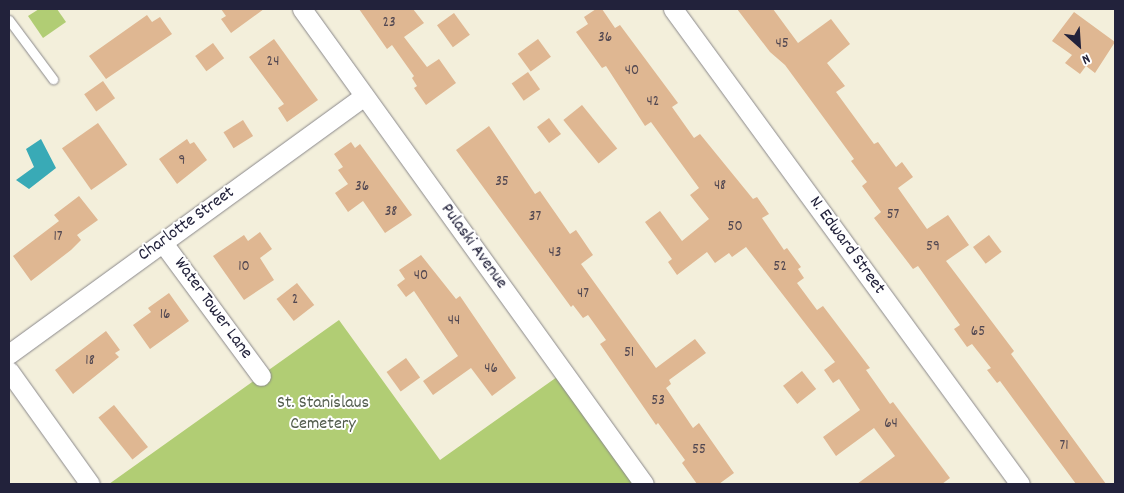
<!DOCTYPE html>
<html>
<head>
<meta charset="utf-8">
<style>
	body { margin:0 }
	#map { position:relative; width:1124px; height:493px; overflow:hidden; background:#f3efdb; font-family:Dekko,sans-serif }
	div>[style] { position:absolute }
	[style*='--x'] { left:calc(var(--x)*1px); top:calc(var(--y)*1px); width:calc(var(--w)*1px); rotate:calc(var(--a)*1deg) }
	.green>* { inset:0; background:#b1cd74 }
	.water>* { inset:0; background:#39aab6 }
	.building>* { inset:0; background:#dfb792; transform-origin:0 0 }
	.roads { filter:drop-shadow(0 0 1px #8a888b) drop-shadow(0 0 1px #8a888b) }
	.service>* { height:9px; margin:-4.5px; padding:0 4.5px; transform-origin:4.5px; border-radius:4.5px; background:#fff }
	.minor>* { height:19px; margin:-9.5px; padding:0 9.5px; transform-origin:9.5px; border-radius:9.5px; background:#fff }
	span { translate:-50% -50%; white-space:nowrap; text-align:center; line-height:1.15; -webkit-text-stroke:4px #fff; paint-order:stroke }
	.number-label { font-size:15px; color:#514751 }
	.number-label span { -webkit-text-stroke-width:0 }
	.street-label { font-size:18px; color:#22223b }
	.park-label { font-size:18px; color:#545e4f }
	.frame { position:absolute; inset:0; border:10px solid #22223b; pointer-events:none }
	.north { position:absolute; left:1054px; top:20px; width:50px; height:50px; -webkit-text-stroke:4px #fff; paint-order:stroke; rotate:154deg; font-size:14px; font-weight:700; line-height:20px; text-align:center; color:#22223b }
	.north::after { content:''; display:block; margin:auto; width:18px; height:22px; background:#22223b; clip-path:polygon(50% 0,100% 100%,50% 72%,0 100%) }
</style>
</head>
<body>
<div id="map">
	<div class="green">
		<div style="clip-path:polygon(39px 9px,57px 9px,66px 22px,43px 38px,28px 16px)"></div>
		<div style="clip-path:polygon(339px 320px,440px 460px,564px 372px,644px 484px,109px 484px)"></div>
	</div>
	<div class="water">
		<div style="clip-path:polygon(41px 139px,56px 168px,29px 189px,16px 180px,34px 167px,26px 149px)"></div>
	</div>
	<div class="building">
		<div style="clip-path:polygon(221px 9px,264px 9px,231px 33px,221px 19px,226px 16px)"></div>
		<div style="clip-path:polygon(359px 9px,413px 9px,424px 23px,404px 37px,427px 67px,439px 59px,456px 83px,426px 105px,414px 88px,417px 86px,412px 78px,414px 76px,392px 45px,387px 49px)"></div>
		<div style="clip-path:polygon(596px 9px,602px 9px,615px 28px,620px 25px,678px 103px,672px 107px,694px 138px,700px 134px,753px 199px,757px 197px,769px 214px,762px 218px,784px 250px,787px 248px,801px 267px,798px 269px,804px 278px,797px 283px,817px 310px,823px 306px,870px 368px,866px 370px,890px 404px,893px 402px,950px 478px,942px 484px,857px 484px,895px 456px,874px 428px,836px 456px,823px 437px,860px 410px,839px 379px,833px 383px,824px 370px,835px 362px,746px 247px,732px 257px,729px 253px,715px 263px,707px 252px,677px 275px,668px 262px,672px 259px,645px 222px,660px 211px,682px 241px,709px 219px,690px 195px,699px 188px,651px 122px,645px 126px,606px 66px,602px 68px,576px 32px,588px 24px,584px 17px)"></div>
		<div style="clip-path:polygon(737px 9px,773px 9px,798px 43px,831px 19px,850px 44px,827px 63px,845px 86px,836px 92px,874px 144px,878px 142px,896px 167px,902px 162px,913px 177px,898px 188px,927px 229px,948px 215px,969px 245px,946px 261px,1014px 351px,1011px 354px,1106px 484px,1076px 484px,1000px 381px,997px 383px,987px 370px,991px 368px,972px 344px,967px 347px,954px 329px,960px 325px,918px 266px,913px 269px,874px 218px,881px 212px,862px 186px,867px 182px,851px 161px,854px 159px,785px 65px,770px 52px)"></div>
		<div style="clip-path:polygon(1074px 12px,1115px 42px,1095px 73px,1086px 66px,1080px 74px,1065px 63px,1072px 55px,1052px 41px)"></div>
		<div style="left:454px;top:13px;width:27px;height:21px;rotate:54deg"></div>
		<div style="clip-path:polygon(147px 15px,152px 22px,160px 17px,172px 34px,106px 79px,89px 56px)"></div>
		<div style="clip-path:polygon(274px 39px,318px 100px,287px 122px,278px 108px,284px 104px,249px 57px)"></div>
		<div style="left:538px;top:39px;width:22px;height:25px;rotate:54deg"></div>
		<div style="left:213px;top:43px;width:19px;height:22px;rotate:54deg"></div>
		<div style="left:528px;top:72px;width:21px;height:20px;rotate:55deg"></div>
		<div style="left:103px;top:81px;width:21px;height:23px;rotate:55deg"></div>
		<div style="left:582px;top:105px;width:56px;height:24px;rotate:51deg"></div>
		<div style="left:549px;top:118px;width:20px;height:15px;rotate:53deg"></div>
		<div style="left:243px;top:120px;width:19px;height:23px;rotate:58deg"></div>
		<div style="left:98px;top:123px;width:51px;height:44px;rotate:55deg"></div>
		<div style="clip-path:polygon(489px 126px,535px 194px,540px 191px,570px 234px,576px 230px,593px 255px,581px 264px,656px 368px,695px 339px,706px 353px,669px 380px,671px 384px,666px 388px,693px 428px,699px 423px,734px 473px,719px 484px,697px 484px,682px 463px,685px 460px,658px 423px,656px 425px,600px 344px,606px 340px,588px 315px,583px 318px,573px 305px,571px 307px,456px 150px)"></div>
		<div style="clip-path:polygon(187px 139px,190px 144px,194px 142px,207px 160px,177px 184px,159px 159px)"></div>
		<div style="clip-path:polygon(351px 142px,355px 148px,360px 144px,412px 215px,385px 233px,363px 201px,348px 212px,335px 193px,348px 184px,338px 170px,343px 167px,334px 154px)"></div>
		<div style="clip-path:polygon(79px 196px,98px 220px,77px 235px,81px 240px,71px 250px,31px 281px,13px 256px,59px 221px,54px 215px)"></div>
		<div style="clip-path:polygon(260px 232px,272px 249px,260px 258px,274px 280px,244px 300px,213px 256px,244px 235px,248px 241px)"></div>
		<div style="left:989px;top:235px;width:21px;height:20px;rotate:53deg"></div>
		<div style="clip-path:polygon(421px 255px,456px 299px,460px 296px,516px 378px,492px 396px,471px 368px,433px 395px,423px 381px,458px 356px,414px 291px,406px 297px,397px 285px,405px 279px,399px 270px)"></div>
		<div style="left:297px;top:283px;width:28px;height:26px;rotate:52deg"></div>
		<div style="clip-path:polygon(169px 293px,189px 321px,150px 349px,133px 325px,151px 312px,148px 308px)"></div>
		<div style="clip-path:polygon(106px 331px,120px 350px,115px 353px,119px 357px,73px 394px,55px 370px)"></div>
		<div style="left:406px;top:358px;width:24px;height:24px;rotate:54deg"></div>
		<div style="left:802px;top:371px;width:23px;height:24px;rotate:52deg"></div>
		<div style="left:114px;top:405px;width:54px;height:20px;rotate:51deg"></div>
	</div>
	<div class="roads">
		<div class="service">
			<div style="--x:9;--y:20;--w:74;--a:53.3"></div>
		</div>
		<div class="minor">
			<div style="--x:302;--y:9;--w:585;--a:54.25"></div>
			<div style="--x:673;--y:9;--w:588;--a:53.85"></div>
			<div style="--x:163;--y:243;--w:165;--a:53.6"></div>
			<div style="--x:9;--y:354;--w:439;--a:-36"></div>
			<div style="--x:9;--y:371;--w:139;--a:54.4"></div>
		</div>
	</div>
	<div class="number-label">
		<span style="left:389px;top:24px">23</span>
		<span style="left:605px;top:39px">36</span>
		<span style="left:782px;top:45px">45</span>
		<span style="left:273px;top:63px">24</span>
		<span style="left:632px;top:72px">40</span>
		<span style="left:653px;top:103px">42</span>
		<span style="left:182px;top:162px">9</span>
		<span style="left:502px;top:183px">35</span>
		<span style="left:720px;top:187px">48</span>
		<span style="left:362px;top:188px">36</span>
		<span style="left:391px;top:213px">38</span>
		<span style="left:893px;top:216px">57</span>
		<span style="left:535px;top:218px">37</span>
		<span style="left:735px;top:228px">50</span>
		<span style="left:58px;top:238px">17</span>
		<span style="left:933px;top:248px">59</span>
		<span style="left:555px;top:254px">43</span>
		<span style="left:244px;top:268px">10</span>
		<span style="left:780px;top:268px">52</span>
		<span style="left:421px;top:277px">40</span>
		<span style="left:583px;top:295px">47</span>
		<span style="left:295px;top:301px">2</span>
		<span style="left:165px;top:316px">16</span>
		<span style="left:454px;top:322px">44</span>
		<span style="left:978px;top:333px">65</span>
		<span style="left:629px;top:354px">51</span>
		<span style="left:90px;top:362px">18</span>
		<span style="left:491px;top:370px">46</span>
		<span style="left:658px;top:402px">53</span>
		<span style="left:891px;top:425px">64</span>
		<span style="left:1064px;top:447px">71</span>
		<span style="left:699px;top:451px">55</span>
	</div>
	<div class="street-label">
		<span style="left:187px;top:225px;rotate:-36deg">Charlotte Street</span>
		<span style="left:846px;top:246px;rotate:54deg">N. Edward Street</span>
		<span style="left:473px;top:247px;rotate:54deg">Pulaski Avenue</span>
		<span style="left:212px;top:309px;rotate:54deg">Water Tower Lane</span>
	</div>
	<div class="park-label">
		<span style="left:323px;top:415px">St. Stanislaus<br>Cemetery</span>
	</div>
	<div class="frame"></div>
	<div class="north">N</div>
</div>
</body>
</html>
